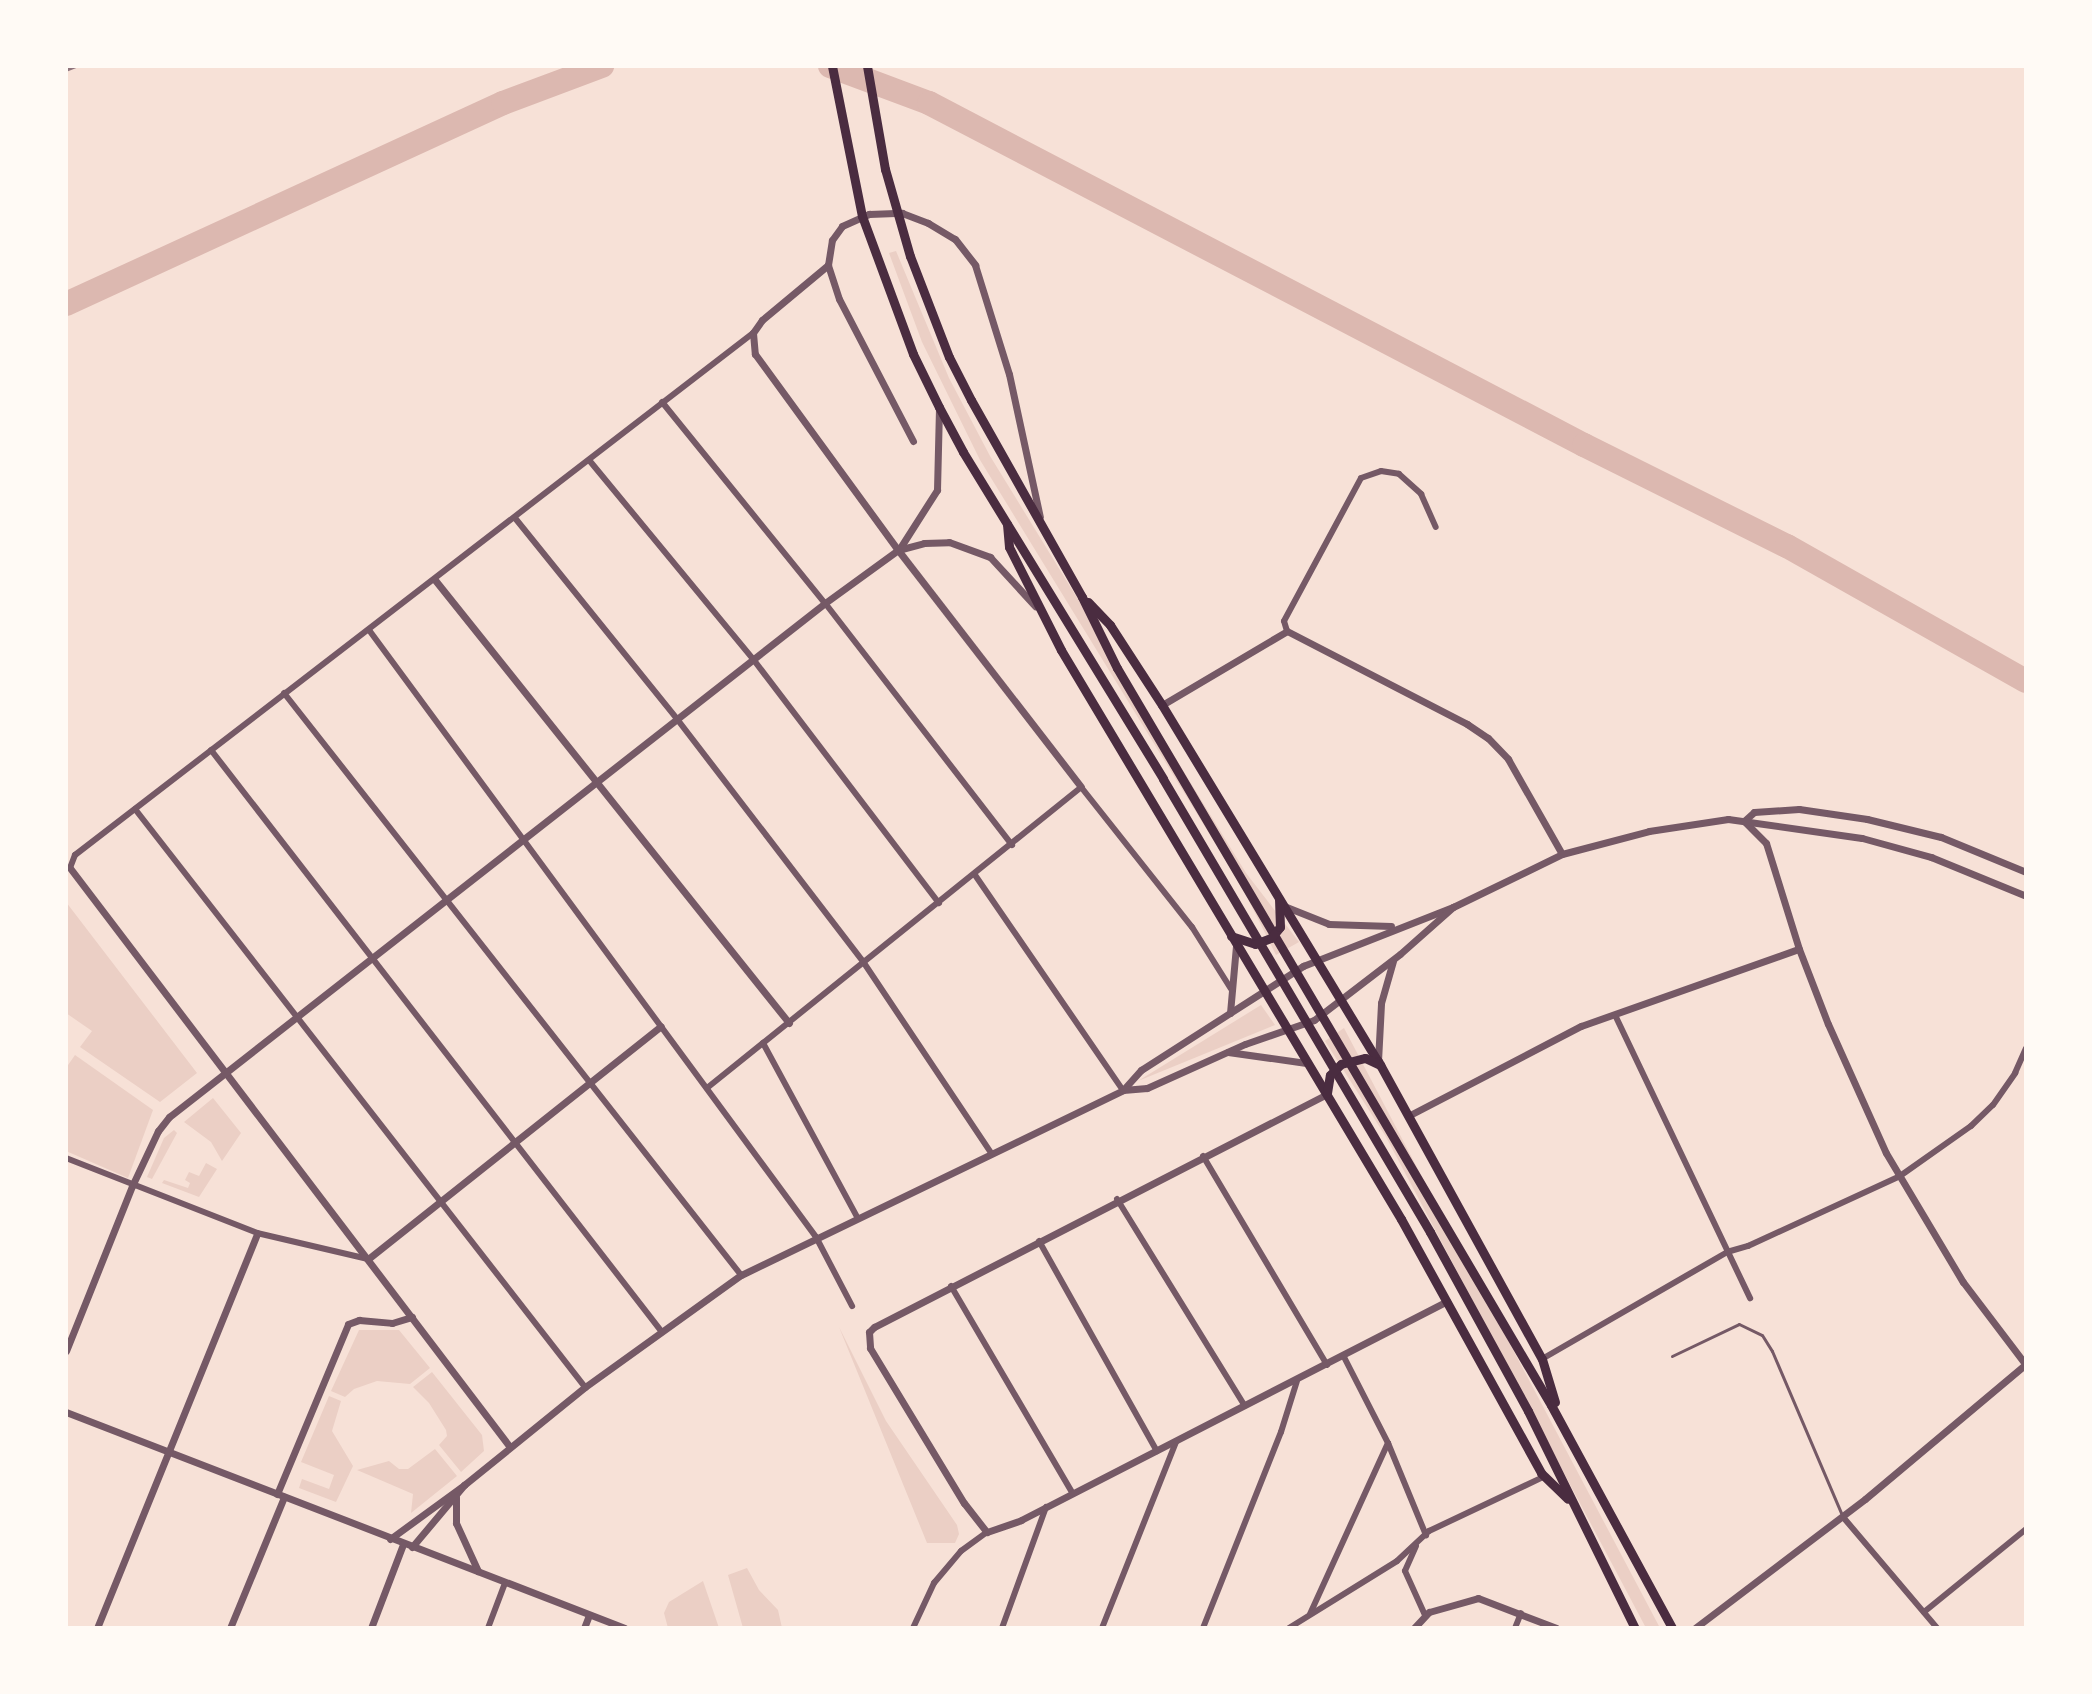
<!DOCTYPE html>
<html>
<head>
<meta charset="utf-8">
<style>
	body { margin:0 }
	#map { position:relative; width:2092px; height:1694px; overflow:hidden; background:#f7e1d7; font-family:Signika,sans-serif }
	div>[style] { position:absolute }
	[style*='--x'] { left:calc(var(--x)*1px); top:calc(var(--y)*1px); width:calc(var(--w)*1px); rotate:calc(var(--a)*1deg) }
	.green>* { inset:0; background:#ebcfc5 }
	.river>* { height:24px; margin:-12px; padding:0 12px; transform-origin:12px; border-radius:12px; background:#dcb8b0 }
	.service>* { height:3px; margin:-1.5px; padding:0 1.5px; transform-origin:1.5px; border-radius:1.5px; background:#755966 }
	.minor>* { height:6px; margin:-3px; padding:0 3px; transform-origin:3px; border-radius:3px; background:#755966 }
	.tertiary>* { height:7px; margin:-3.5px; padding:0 3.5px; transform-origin:3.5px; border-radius:3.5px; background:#755966 }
	.primary>* { height:9px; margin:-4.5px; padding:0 4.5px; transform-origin:4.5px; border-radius:4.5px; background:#4a2c40 }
	.rail>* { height:4px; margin:-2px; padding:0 2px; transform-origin:2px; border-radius:2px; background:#8f747c }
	span { translate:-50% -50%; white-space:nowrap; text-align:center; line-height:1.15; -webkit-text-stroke:7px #fffaf5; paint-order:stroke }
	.frame { position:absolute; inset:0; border:68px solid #fffaf5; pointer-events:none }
</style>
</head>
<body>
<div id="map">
	<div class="green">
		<div style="clip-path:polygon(896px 251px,949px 378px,990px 456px,1246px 873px,1299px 942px,1276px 955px,1242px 887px,980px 460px,922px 342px,889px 253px)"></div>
		<div style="clip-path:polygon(66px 902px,197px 1073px,160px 1102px,80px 1047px,92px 1031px,66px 1013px)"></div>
		<div style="clip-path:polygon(1261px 1005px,1275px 1025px,1138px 1081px)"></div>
		<div style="clip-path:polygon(1344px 1028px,1474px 1276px,1660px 1628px,1646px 1628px,1386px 1137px,1325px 1041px)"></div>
		<div style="clip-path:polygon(75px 1055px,153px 1110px,128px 1178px,66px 1151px,66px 1068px)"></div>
		<div style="clip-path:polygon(213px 1098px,241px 1133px,222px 1161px,211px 1142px,184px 1122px)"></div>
		<div style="clip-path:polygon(174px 1130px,177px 1133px,152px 1179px,147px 1177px,164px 1138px)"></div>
		<div style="clip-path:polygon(206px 1163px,217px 1169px,199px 1197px,162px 1183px,164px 1180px,188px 1188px,190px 1183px,185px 1180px,189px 1172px,199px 1176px)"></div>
		<div style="clip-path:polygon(839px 1327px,886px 1421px,957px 1525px,959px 1534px,955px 1543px,927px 1543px)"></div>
		<div style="clip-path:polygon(359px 1330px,399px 1330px,430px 1368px,410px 1384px,377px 1381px,354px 1389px,345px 1397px,331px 1391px)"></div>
		<div style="clip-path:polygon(432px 1372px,482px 1435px,484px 1451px,461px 1472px,439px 1445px,447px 1436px,446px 1430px,429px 1403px,413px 1387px)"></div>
		<div style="clip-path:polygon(329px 1396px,341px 1401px,332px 1431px,353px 1466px,336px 1502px,299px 1488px,302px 1479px,329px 1489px,334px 1475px,301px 1462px)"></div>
		<div style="clip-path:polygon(435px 1449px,457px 1476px,411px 1513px,413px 1494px,357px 1470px,389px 1461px,399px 1469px,408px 1469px)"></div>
		<div style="clip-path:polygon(747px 1568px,759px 1590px,778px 1610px,782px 1628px,743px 1628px,728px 1575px)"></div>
		<div style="clip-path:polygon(703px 1581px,719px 1628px,668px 1628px,664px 1613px,669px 1602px)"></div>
	</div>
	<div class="river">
		<div style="--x:830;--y:66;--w:106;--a:20.5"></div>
		<div style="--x:929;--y:103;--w:739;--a:27.57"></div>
		<div style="--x:1584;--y:445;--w:227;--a:26.5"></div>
		<div style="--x:1787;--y:546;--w:274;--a:29.5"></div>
		<div style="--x:66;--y:304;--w:481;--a:-24.7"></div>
		<div style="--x:503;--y:103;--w:106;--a:-20.5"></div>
	</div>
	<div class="service">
		<div style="--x:1672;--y:1356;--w:74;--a:-25.5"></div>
		<div style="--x:1739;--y:1324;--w:25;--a:26"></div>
		<div style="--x:1762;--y:1335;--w:19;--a:58"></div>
		<div style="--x:1772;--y:1351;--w:176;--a:66.9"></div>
	</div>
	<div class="minor">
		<div style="--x:662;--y:402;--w:259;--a:51"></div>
		<div style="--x:825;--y:603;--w:306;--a:52.3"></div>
		<div style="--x:589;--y:460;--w:258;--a:50.5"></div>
		<div style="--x:753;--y:659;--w:307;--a:52.7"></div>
		<div style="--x:515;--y:518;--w:258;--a:51.1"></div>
		<div style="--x:677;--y:719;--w:307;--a:52.5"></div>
		<div style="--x:864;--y:963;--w:229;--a:56.2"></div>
		<div style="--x:369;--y:630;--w:754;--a:53.63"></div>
		<div style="--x:816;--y:1237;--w:78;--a:62.4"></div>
		<div style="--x:1287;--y:631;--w:10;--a:-107"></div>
		<div style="--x:1284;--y:621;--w:162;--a:-61.7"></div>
		<div style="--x:1361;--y:478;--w:21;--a:-19"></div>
		<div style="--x:1381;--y:471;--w:18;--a:9"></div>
		<div style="--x:1399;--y:474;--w:30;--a:42"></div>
		<div style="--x:1421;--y:494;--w:36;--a:66"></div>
		<div style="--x:284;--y:693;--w:740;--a:51.86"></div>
		<div style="--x:211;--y:750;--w:736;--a:52.23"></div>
		<div style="--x:135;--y:809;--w:733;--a:52.1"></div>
		<div style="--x:70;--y:868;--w:14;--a:-69"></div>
		<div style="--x:75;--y:855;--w:856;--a:-37.59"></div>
		<div style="--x:975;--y:875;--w:261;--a:55.5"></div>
		<div style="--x:1615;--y:1015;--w:314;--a:64.5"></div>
		<div style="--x:763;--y:1043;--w:198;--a:61.6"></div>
		<div style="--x:707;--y:1088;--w:480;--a:-38.8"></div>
		<div style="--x:1081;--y:787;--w:179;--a:51.6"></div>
		<div style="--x:1192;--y:927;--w:73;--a:57.8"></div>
		<div style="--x:1203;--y:1156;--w:243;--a:59.3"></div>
		<div style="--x:66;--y:1158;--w:205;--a:21.4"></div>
		<div style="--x:257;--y:1233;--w:114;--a:13.2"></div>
		<div style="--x:1117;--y:1199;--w:243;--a:58.3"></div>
		<div style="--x:1039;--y:1241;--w:241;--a:60.7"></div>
		<div style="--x:951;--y:1286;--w:241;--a:59.6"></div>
		<div style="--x:1344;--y:1357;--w:97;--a:62.9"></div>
		<div style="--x:1388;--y:1443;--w:100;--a:67.6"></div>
		<div style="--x:1542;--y:1359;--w:214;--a:-30"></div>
		<div style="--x:1727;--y:1252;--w:22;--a:-16"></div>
		<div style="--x:1748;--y:1246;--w:167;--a:-24.7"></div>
		<div style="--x:1900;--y:1176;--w:87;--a:-35.2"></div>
		<div style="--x:1971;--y:1126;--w:30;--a:-44"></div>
		<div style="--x:1993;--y:1105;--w:39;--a:-55"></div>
		<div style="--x:2015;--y:1073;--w:27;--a:-66"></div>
		<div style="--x:1843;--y:1517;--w:145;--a:49.7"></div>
		<div style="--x:1416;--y:1546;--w:27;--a:114"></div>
		<div style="--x:1405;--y:1571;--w:48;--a:65.6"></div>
		<div style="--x:1924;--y:1612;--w:132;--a:-39.1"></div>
		<div style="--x:1310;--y:1614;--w:188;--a:-65.5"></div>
		<div style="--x:488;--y:1628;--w:48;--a:-69.3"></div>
		<div style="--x:913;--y:1628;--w:50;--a:-65"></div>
		<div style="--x:934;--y:1583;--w:42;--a:-49.8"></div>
		<div style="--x:961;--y:1551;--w:32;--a:-36"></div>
		<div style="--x:1002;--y:1628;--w:129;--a:-70"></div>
		<div style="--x:1102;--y:1628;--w:200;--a:-68.3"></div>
		<div style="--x:1203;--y:1628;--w:211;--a:-68.3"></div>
		<div style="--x:1281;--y:1432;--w:53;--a:-72.6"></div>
		<div style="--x:1289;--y:1628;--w:127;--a:-31.8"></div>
		<div style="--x:1397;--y:1561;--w:44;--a:-43.2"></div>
		<div style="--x:1429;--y:1531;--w:126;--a:-25.3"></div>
		<div style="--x:1515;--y:1628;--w:16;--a:-68"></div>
	</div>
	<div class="tertiary">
		<div style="--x:828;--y:265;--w:86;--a:140.2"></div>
		<div style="--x:762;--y:320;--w:16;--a:125"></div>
		<div style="--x:753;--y:333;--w:21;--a:85"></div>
		<div style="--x:755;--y:354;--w:243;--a:53.9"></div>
		<div style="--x:898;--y:550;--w:299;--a:52.3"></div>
		<div style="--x:913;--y:441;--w:160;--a:-117.5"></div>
		<div style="--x:839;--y:299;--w:36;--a:-108"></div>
		<div style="--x:828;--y:265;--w:25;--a:-81"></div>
		<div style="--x:832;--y:240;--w:17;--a:-54"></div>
		<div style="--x:842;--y:226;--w:30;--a:-24"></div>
		<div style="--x:869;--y:214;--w:33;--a:-2"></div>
		<div style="--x:902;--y:213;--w:28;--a:21"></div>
		<div style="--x:928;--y:223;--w:31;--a:31"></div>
		<div style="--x:955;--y:239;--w:33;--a:52"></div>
		<div style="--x:975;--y:265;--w:114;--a:72.7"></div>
		<div style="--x:1009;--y:374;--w:146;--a:77.8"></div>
		<div style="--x:900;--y:548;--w:69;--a:-57.5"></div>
		<div style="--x:937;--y:490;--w:82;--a:-88.6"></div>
		<div style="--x:435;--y:580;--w:567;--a:51.37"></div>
		<div style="--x:1162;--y:705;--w:145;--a:-30.6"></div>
		<div style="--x:1287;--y:631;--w:203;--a:27.3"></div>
		<div style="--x:1467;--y:724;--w:25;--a:34"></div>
		<div style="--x:1488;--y:738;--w:29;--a:46"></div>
		<div style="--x:1508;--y:759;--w:109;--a:60.4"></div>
		<div style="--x:1744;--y:821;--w:31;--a:45"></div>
		<div style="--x:1766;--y:843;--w:111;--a:72.7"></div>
		<div style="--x:1799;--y:949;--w:80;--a:68.9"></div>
		<div style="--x:1828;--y:1024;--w:141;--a:65.8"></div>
		<div style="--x:1886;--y:1153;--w:150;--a:59.2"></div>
		<div style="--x:1963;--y:1282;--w:104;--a:52.8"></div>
		<div style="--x:1744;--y:821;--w:13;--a:-42"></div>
		<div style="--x:1754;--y:812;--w:45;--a:-3.8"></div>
		<div style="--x:1799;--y:809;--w:69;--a:8.4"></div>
		<div style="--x:1867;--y:819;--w:76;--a:13.7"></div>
		<div style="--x:1941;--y:837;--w:92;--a:22.4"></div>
		<div style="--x:70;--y:868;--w:727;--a:52.77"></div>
		<div style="--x:1284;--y:906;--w:48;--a:21.8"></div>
		<div style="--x:1329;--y:924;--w:62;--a:1.8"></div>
		<div style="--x:1230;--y:1013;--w:67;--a:-84.9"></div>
		<div style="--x:1228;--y:1052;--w:79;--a:8"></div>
		<div style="--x:1378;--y:1061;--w:58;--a:-87"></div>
		<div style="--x:1381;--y:1003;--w:44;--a:-74.1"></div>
		<div style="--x:1123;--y:1090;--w:27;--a:-48"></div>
		<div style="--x:1141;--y:1070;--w:193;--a:-32.7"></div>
		<div style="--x:1303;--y:966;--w:161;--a:-21.5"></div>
		<div style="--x:1453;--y:907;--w:121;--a:-25.9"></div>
		<div style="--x:1562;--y:854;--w:90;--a:-14.8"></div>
		<div style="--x:1649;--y:831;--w:80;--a:-8.6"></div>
		<div style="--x:1728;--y:819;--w:135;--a:8.1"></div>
		<div style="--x:1862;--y:838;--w:72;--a:15.4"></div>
		<div style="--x:1931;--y:857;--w:103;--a:22.3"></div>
		<div style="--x:1327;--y:1094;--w:509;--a:152.78"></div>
		<div style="--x:874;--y:1327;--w:7;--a:135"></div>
		<div style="--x:869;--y:1332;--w:16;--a:86"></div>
		<div style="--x:870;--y:1348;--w:181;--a:58.8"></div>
		<div style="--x:964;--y:1503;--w:37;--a:52"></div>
		<div style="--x:987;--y:1532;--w:36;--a:-19"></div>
		<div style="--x:1021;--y:1520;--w:479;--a:-27.2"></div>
		<div style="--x:1408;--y:1116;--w:195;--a:-27.5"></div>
		<div style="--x:1581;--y:1026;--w:231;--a:-19.5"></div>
		<div style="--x:368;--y:1259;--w:374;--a:-38.5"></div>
		<div style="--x:66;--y:1351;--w:178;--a:-68.2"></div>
		<div style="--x:132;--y:1186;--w:61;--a:-64.7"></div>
		<div style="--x:158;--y:1131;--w:18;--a:-52"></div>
		<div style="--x:169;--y:1117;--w:833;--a:-38.08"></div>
		<div style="--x:825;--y:603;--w:90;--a:-36"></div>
		<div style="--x:898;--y:550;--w:27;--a:-15"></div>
		<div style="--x:924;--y:543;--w:25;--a:-2"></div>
		<div style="--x:949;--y:542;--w:44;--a:20.1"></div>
		<div style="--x:990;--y:557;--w:67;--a:47.4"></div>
		<div style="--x:66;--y:1412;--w:599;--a:21.13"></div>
		<div style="--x:464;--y:1485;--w:156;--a:-39"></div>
		<div style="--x:585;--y:1387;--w:192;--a:-35.7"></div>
		<div style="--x:741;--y:1275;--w:424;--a:-25.8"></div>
		<div style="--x:1123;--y:1090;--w:24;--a:-5"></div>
		<div style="--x:1147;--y:1088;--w:107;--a:-24.2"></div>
		<div style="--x:1245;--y:1044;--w:73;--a:-19.2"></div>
		<div style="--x:1314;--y:1020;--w:108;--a:-37.5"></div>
		<div style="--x:1400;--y:954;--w:71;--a:-41.6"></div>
		<div style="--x:277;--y:1494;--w:184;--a:-67.3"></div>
		<div style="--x:348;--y:1324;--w:12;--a:-20"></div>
		<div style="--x:359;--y:1320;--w:33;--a:5"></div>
		<div style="--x:392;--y:1323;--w:21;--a:-17"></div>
		<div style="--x:456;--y:1497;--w:26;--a:90"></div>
		<div style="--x:456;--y:1523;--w:53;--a:65.4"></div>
		<div style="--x:390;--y:1539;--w:92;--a:-36.1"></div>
		<div style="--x:464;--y:1485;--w:81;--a:130"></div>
		<div style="--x:97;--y:1628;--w:426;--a:-67.9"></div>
		<div style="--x:230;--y:1628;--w:142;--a:-67.6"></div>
		<div style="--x:371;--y:1628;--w:90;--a:-69.1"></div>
		<div style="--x:584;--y:1628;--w:14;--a:-69"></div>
		<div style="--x:1414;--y:1628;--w:22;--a:-47"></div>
		<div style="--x:1429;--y:1612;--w:51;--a:-15.9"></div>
		<div style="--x:1478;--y:1598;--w:84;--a:21"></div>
		<div style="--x:1695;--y:1628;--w:213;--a:-37.2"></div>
		<div style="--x:1865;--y:1499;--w:210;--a:-40"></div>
	</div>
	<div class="primary">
		<div style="--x:832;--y:66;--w:153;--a:78.7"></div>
		<div style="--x:862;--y:216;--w:147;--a:69.7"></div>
		<div style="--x:913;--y:354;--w:59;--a:63.9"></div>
		<div style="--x:939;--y:407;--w:51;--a:61.9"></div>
		<div style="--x:963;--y:452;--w:383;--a:58.5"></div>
		<div style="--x:1163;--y:779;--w:526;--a:59.48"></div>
		<div style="--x:1430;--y:1232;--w:204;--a:61.3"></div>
		<div style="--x:1528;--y:1411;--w:242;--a:63.8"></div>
		<div style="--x:867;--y:66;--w:105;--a:80.1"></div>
		<div style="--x:885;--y:169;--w:91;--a:74"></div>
		<div style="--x:910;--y:256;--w:108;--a:68.9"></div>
		<div style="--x:949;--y:357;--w:48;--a:62.9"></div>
		<div style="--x:971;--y:400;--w:226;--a:60.6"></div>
		<div style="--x:1082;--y:597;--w:79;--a:63.8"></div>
		<div style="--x:1117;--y:668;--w:855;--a:59.51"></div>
		<div style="--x:1551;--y:1405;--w:254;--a:61.5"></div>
		<div style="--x:1007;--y:524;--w:23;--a:85"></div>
		<div style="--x:1009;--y:547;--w:115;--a:63.2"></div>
		<div style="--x:1061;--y:650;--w:663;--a:59.14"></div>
		<div style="--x:1401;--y:1219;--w:290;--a:61.1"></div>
		<div style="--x:1541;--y:1473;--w:37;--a:44"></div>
		<div style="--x:1088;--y:602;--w:32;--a:46"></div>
		<div style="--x:1110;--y:625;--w:95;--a:57"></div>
		<div style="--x:1162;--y:705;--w:416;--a:58.8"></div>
		<div style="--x:1378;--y:1061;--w:340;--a:61.2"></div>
		<div style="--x:1542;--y:1359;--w:45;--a:73.2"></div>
		<div style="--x:1231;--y:936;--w:25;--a:18"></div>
		<div style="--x:1255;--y:944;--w:17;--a:-21"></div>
		<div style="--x:1271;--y:938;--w:14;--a:-51"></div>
		<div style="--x:1280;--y:927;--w:28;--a:-92"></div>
		<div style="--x:1327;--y:1093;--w:18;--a:-81"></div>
		<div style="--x:1330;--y:1075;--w:16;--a:-45"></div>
		<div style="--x:1341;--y:1064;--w:25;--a:-14"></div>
		<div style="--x:1365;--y:1058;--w:17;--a:25"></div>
	</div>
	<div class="rail">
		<div style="--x:66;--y:70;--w:11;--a:-22"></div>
	</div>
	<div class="frame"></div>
</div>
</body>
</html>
